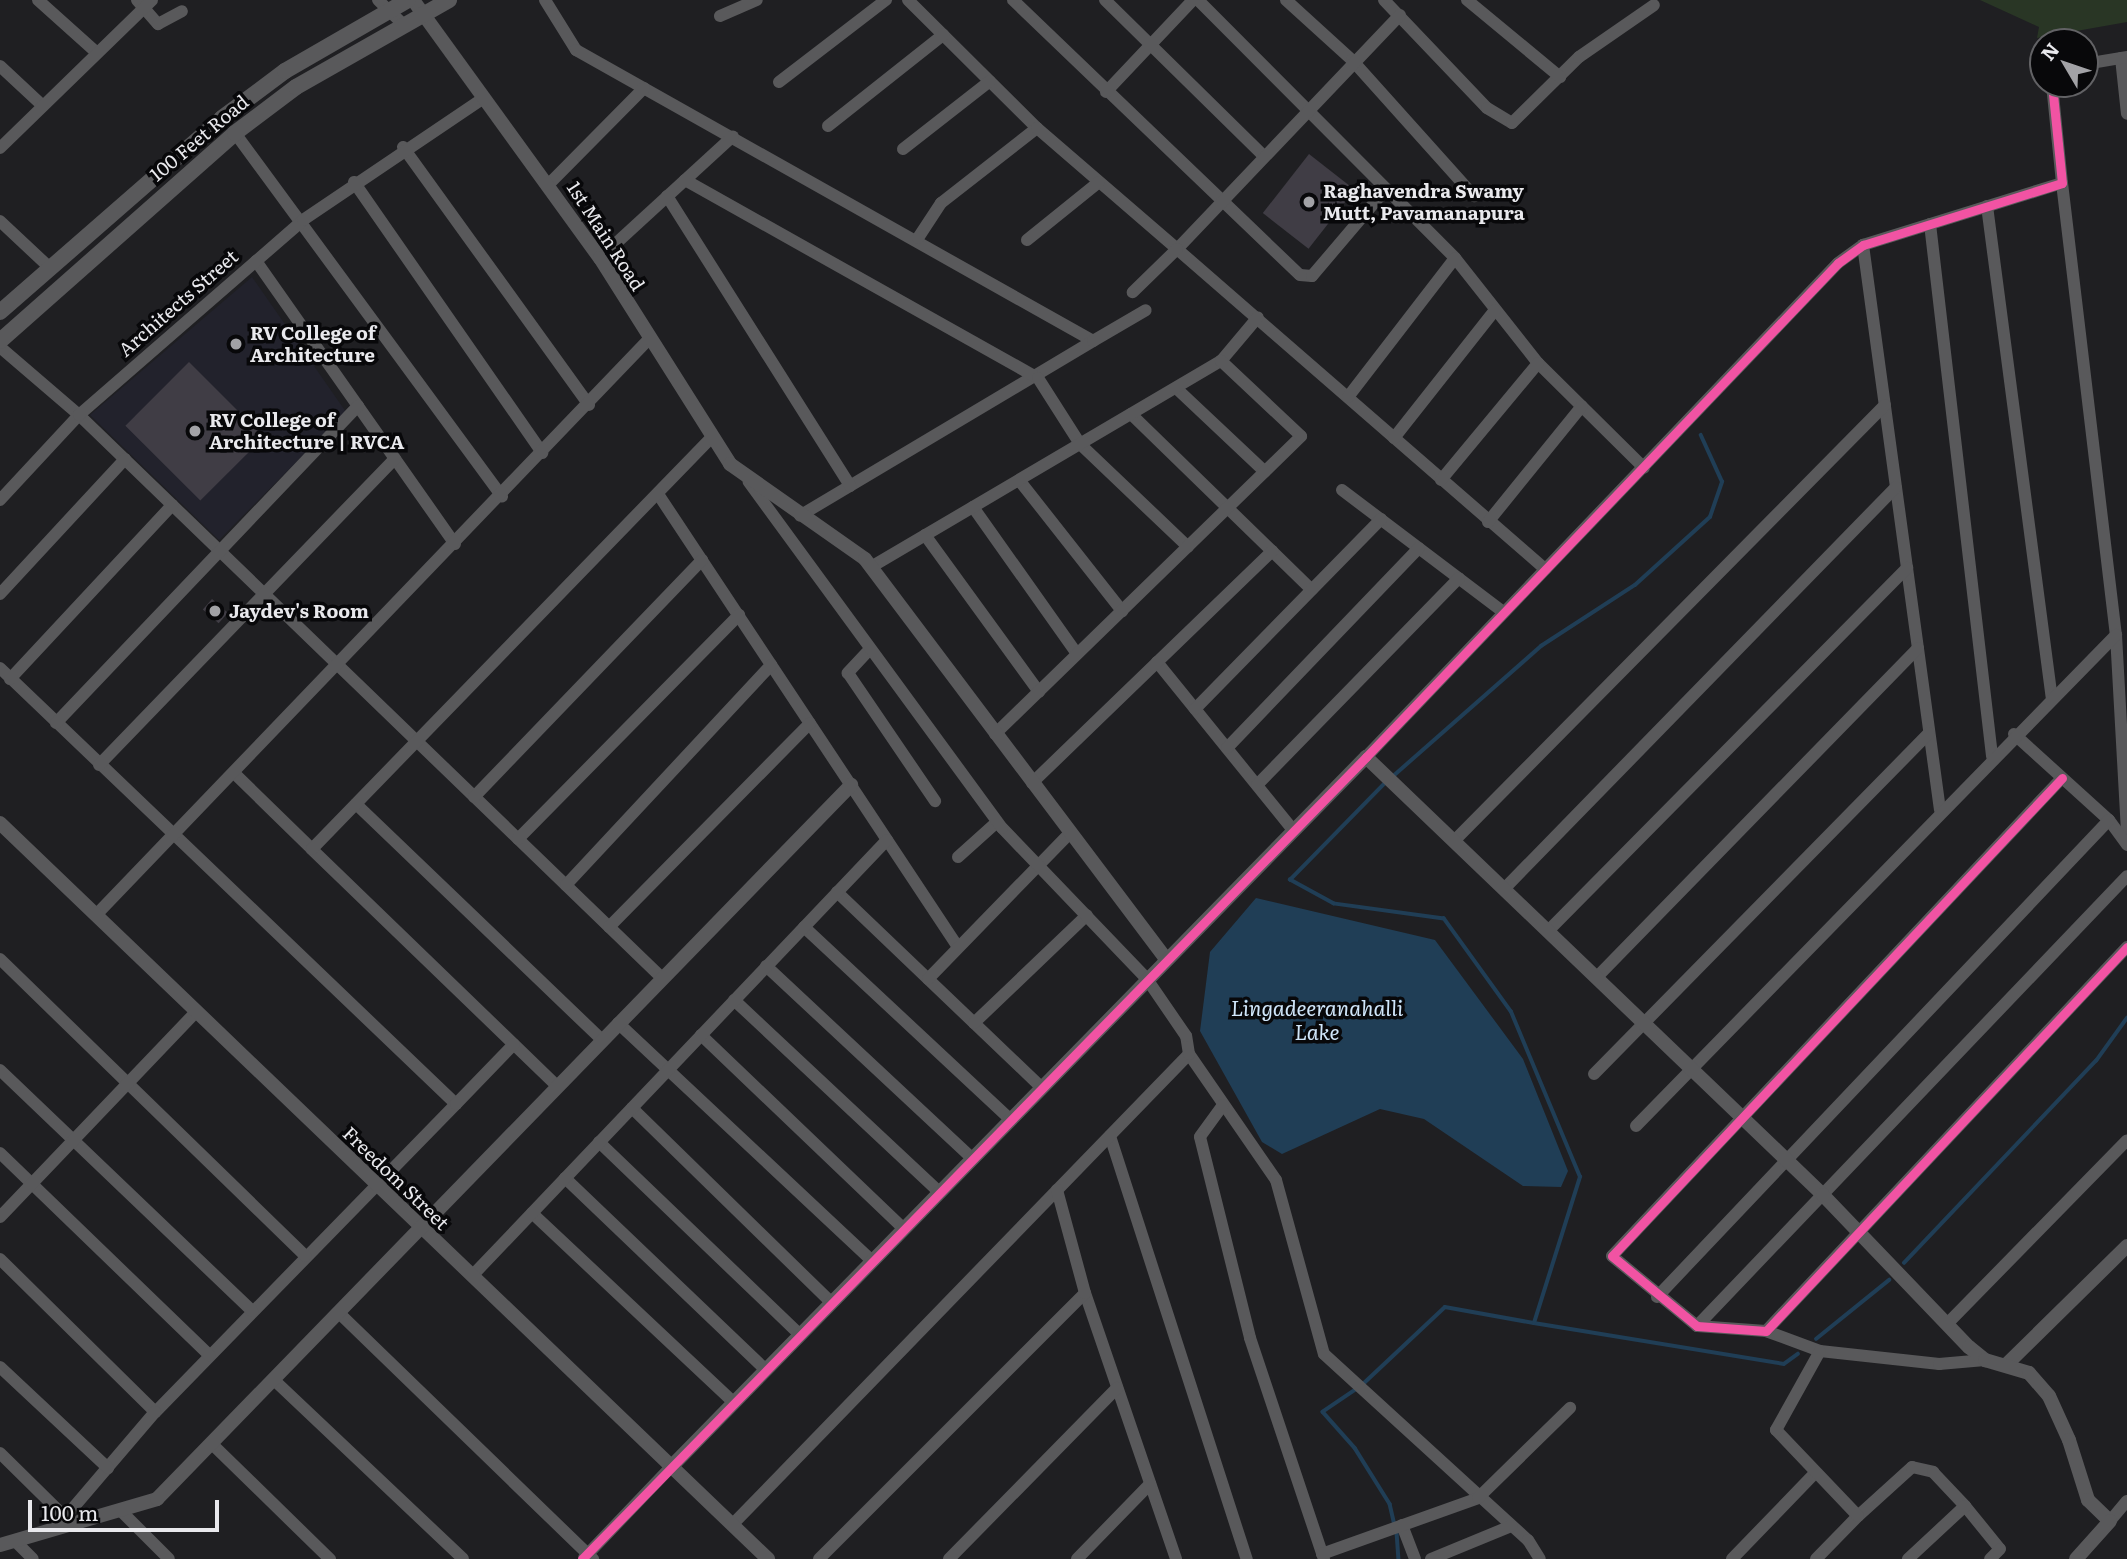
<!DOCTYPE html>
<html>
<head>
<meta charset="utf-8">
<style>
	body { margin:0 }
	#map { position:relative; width:2127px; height:1559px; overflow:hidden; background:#1f1f22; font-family:Literata,serif }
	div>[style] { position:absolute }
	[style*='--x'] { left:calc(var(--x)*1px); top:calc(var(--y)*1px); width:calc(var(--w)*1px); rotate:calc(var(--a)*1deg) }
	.built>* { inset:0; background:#22222c }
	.green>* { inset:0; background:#293625 }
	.water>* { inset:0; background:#203e56 }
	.stream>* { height:3.5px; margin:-1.75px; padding:0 1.75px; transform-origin:1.75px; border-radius:1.75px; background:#203e56 }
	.building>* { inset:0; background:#403d45; transform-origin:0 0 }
	.minor>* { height:12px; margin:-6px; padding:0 6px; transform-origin:6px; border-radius:6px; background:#59595b }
	.tertiary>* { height:14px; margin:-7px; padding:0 7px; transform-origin:7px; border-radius:7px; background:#59595b }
	.secondary>* { height:16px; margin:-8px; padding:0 8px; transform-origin:8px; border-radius:8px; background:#59595b }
	.cycleway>* { height:9px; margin:-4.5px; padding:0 4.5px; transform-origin:4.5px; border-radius:4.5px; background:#f153a3 }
	.dots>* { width:19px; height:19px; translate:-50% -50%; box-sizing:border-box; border:4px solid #08080a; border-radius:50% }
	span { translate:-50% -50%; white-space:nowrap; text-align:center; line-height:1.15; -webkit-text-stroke:7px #08080a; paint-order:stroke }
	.street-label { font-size:19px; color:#e9e9ed }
	.poi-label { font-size:19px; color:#e9e9ed; font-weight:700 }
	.left { translate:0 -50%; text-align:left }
	.water-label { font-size:21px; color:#d1e7fb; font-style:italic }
	.north { position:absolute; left:2029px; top:28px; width:70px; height:70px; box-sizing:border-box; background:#08080a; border:2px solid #626265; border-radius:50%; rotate:309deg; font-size:19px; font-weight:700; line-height:28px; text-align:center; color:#e9e9ed }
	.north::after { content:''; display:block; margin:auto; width:24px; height:32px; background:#a2a2a6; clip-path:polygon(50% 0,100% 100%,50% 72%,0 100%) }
	.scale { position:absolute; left:28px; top:1500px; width:191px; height:32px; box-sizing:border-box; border:4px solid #e9e9ed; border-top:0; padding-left:9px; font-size:21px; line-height:24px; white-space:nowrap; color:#e9e9ed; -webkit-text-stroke:5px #08080a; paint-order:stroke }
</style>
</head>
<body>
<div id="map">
	<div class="built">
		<div style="clip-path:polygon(252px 277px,346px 412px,219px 540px,90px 415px)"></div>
	</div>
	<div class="green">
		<div style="clip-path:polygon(1980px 0,2127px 0,2127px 22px,2037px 38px,2039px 27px)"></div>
	</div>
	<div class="water">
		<div style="clip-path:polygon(1256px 898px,1435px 940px,1523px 1059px,1568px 1171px,1561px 1187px,1523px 1186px,1424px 1119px,1380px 1109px,1282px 1154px,1262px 1142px,1200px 1031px,1210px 952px)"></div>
	</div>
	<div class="stream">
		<div style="--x:1391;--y:778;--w:200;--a:-41.3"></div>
		<div style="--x:1541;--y:646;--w:112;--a:-33"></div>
		<div style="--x:1635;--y:585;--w:101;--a:-42.2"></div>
		<div style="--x:1710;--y:517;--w:37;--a:-71"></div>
		<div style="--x:1722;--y:482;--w:51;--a:-114.5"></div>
		<div style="--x:1904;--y:1263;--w:279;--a:-46.5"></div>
		<div style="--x:2096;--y:1061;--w:53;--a:-54.2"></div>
		<div style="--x:1534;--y:1323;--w:253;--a:9.3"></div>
		<div style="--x:1784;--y:1364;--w:17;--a:-36"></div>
		<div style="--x:1816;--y:1339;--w:94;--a:-38.9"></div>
		<div style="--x:1363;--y:1384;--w:112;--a:-43.2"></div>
		<div style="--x:1445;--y:1307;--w:90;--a:10.2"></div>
		<div style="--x:1534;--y:1323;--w:153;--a:-72.5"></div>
		<div style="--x:1580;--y:1177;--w:179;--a:-112.7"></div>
		<div style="--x:1511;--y:1012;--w:115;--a:-125.8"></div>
		<div style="--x:1444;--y:919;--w:111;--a:-172.2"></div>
		<div style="--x:1334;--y:904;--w:50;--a:-151.4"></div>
		<div style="--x:1290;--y:880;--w:136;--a:-45.6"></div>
		<div style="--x:1357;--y:1389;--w:41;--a:145.9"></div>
		<div style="--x:1323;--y:1412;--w:48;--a:48.4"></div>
		<div style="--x:1355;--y:1448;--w:66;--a:58"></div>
		<div style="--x:1390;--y:1504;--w:22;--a:77"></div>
		<div style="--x:1397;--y:1532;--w:27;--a:86"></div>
	</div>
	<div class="building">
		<div style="left:1309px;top:154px;width:58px;height:75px;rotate:38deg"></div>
		<div style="left:189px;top:362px;width:106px;height:90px;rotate:45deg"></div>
		<div style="left:212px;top:599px;width:21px;height:14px;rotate:41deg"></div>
	</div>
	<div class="minor">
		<div style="--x:38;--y:0;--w:79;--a:41.9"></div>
		<div style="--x:137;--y:0;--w:32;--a:49"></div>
		<div style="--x:158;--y:24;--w:27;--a:-28"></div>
		<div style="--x:378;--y:0;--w:36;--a:44"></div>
		<div style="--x:545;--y:0;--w:59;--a:58.2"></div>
		<div style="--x:576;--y:50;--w:593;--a:29.37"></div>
		<div style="--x:1093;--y:341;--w:341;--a:149.2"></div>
		<div style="--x:908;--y:0;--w:182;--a:44.8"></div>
		<div style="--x:1037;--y:128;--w:122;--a:142"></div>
		<div style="--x:941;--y:203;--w:42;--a:123.3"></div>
		<div style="--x:1013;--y:0;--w:397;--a:43.8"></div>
		<div style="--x:1300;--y:275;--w:12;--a:5"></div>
		<div style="--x:1312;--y:276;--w:114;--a:-49.6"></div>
		<div style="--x:1105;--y:0;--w:223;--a:44.5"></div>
		<div style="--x:1198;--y:0;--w:364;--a:45.1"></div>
		<div style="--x:1455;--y:258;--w:134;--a:51.7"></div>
		<div style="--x:1538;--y:363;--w:149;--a:44.7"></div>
		<div style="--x:1286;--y:0;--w:89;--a:42.3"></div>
		<div style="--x:1352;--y:60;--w:183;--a:48.1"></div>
		<div style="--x:1384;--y:0;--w:149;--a:46.4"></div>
		<div style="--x:1487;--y:108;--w:29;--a:31"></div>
		<div style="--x:1512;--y:123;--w:94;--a:-44.6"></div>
		<div style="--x:1579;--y:57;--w:91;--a:-34.7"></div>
		<div style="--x:1467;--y:0;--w:121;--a:39.6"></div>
		<div style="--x:1400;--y:15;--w:323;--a:133.6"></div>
		<div style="--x:1177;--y:249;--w:488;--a:41"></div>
		<div style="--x:720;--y:16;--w:40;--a:-23.4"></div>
		<div style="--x:2121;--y:58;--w:56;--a:83.9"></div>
		<div style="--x:2085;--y:64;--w:43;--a:-9.5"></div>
		<div style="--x:0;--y:66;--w:57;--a:42.9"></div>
		<div style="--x:779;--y:82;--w:135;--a:-37.5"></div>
		<div style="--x:1106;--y:92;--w:127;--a:-46.6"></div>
		<div style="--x:828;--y:126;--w:147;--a:-38.4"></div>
		<div style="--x:1037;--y:128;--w:185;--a:40.8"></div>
		<div style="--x:1177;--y:249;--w:62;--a:135.7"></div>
		<div style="--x:235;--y:133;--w:451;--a:53.7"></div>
		<div style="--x:403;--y:147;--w:318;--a:54.2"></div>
		<div style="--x:0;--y:148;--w:212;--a:-44.2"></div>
		<div style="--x:903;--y:149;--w:110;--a:-38"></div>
		<div style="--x:685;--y:180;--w:405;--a:29.3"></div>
		<div style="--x:1038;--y:378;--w:78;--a:57.5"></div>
		<div style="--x:1080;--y:444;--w:149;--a:43.6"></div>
		<div style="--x:354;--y:182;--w:330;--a:55.2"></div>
		<div style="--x:2062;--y:183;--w:455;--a:83.2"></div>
		<div style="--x:2116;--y:635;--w:194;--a:86.8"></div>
		<div style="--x:549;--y:184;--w:135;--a:-45.3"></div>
		<div style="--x:667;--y:196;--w:343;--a:57.7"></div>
		<div style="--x:1987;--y:206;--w:495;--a:82.5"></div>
		<div style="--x:0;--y:221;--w:66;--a:43.2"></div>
		<div style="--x:1930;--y:224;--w:536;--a:83.35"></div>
		<div style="--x:1027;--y:240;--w:92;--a:-38.9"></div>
		<div style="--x:1863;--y:245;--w:570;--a:82.24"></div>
		<div style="--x:600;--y:258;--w:180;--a:-42.5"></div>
		<div style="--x:256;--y:261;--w:346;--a:54.9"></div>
		<div style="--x:1093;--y:341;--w:61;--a:-30.3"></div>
		<div style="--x:0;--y:347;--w:104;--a:40.7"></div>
		<div style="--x:79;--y:415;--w:810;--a:44"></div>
		<div style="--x:1176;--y:388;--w:122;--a:43.3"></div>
		<div style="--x:1348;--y:397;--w:175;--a:-52.4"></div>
		<div style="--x:1131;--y:414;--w:252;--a:44.2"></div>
		<div style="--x:1394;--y:438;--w:163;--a:-51.7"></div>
		<div style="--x:1019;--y:480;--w:167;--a:51.8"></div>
		<div style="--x:1441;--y:480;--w:152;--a:-50.3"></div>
		<div style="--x:1342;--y:490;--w:201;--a:37.1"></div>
		<div style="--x:658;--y:494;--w:543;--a:56.49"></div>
		<div style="--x:0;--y:500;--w:116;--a:-47.1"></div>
		<div style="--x:79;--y:415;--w:297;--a:-41"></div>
		<div style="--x:303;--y:220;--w:218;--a:-34"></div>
		<div style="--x:973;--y:507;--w:180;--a:54.7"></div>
		<div style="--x:1488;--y:522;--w:149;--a:-51"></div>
		<div style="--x:925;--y:535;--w:194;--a:54"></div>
		<div style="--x:871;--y:567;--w:406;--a:-30.5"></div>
		<div style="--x:1221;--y:361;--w:57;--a:-49.9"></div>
		<div style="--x:0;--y:594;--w:184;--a:-47.2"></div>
		<div style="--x:870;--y:649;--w:33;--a:133"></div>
		<div style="--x:848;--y:673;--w:155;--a:55.8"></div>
		<div style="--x:1157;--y:662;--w:216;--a:51"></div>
		<div style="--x:0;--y:668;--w:631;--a:43.72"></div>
		<div style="--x:456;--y:1104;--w:431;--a:134.3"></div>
		<div style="--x:10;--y:679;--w:238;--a:-47"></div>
		<div style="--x:1195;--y:709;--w:266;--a:-45.6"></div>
		<div style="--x:56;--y:723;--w:438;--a:-46.4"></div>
		<div style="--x:995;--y:734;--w:427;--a:-44.2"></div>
		<div style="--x:1301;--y:436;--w:110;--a:-136.8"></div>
		<div style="--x:2014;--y:734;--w:128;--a:42.2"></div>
		<div style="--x:2109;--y:820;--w:31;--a:54"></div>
		<div style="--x:1227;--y:748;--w:277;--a:-46.2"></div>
		<div style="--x:1366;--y:757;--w:683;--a:-46.3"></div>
		<div style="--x:1838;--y:263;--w:31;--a:-36"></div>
		<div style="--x:1863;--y:245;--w:208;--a:-17.3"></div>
		<div style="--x:2062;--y:183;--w:100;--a:-95.8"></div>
		<div style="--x:99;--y:765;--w:426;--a:-46"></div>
		<div style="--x:234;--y:773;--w:109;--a:44.3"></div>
		<div style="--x:2062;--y:778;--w:656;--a:133.27"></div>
		<div style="--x:1612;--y:1256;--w:110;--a:39.5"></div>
		<div style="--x:1697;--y:1326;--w:69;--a:4.1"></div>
		<div style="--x:1766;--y:1331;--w:527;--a:-46.77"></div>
		<div style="--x:1032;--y:783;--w:334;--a:-44"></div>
		<div style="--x:1257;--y:785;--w:289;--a:-45.7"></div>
		<div style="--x:474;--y:797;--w:329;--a:-46.1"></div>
		<div style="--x:356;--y:804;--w:341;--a:43.8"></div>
		<div style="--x:518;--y:839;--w:315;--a:-45.4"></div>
		<div style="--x:1454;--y:841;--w:613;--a:-45.33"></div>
		<div style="--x:958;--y:857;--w:52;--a:-41.9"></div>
		<div style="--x:566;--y:885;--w:301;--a:-47"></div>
		<div style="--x:1504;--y:889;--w:561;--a:-45.72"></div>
		<div style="--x:837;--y:892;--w:282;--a:43.7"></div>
		<div style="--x:96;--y:915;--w:798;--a:-46.17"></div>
		<div style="--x:609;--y:927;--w:286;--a:-45.4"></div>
		<div style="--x:804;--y:927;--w:282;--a:43"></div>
		<div style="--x:1548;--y:931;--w:511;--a:-45.32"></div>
		<div style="--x:0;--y:959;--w:426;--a:44.2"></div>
		<div style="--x:766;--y:966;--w:282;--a:43"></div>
		<div style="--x:1596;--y:978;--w:461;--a:-45.7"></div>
		<div style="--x:928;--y:979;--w:204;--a:-45.8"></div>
		<div style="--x:734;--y:1000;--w:281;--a:43.1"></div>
		<div style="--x:618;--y:1023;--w:348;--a:43.1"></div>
		<div style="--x:974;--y:1023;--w:156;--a:-43.7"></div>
		<div style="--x:701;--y:1035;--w:279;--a:43.7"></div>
		<div style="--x:1189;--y:1054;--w:153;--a:55.4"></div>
		<div style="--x:1276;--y:1180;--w:180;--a:74.6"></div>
		<div style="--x:1324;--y:1354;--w:276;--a:42.4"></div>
		<div style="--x:1528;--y:1540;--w:22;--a:58"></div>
		<div style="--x:0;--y:1070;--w:349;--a:43.7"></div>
		<div style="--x:1594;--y:1074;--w:478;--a:-45.5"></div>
		<div style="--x:557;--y:1086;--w:341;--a:-136"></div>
		<div style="--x:312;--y:849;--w:573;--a:-45.85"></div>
		<div style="--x:456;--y:1104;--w:83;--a:-46"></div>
		<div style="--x:1223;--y:1105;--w:39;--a:126"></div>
		<div style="--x:1200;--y:1137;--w:207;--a:76"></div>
		<div style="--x:1250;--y:1338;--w:233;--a:71.5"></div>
		<div style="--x:632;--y:1108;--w:278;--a:44.3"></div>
		<div style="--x:1636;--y:1126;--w:687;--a:-45.65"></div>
		<div style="--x:1110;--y:1136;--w:445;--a:72.1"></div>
		<div style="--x:599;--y:1142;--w:279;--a:43.8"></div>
		<div style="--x:0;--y:1153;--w:291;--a:44"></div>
		<div style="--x:565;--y:1178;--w:278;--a:43.7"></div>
		<div style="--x:532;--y:1213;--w:277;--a:43.2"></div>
		<div style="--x:0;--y:1217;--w:282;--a:-46.3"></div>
		<div style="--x:0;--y:1259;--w:218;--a:44.6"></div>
		<div style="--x:155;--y:1412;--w:154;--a:130.5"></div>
		<div style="--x:472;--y:1276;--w:602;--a:-46.41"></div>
		<div style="--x:1085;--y:1293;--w:281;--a:71.1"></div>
		<div style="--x:1657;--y:1297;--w:657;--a:-46.54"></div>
		<div style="--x:339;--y:1313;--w:354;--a:44.1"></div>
		<div style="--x:1947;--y:1324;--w:257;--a:-45.6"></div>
		<div style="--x:1697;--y:1326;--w:622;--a:-46.3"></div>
		<div style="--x:1766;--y:1331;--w:58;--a:20.3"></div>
		<div style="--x:1820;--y:1351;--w:120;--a:6.2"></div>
		<div style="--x:1939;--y:1364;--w:46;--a:-5"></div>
		<div style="--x:0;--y:1367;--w:148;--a:43.1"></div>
		<div style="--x:274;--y:1380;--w:260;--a:43.4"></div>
		<div style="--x:212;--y:1444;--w:165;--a:44.3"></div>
		<div style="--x:0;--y:1453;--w:91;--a:44.6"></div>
		<div style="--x:1965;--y:1506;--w:55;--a:50.9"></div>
		<div style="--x:2000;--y:1549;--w:14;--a:135"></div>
		<div style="--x:120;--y:1510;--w:69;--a:45"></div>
		<div style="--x:1858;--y:1516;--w:73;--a:-42.2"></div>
		<div style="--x:1912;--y:1467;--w:22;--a:13"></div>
		<div style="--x:1933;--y:1472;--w:47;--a:46.7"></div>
		<div style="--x:1965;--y:1506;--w:78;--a:137.1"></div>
		<div style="--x:2110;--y:1521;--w:26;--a:-50"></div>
		<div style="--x:732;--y:1525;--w:656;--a:-45.86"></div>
		<div style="--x:1189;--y:1054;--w:18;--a:-99"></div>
		<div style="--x:1186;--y:1036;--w:69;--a:-124.4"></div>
		<div style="--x:1147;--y:979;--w:209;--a:-133.8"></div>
		<div style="--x:1002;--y:828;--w:429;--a:-126.2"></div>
		<div style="--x:1402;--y:1525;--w:36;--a:69"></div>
		<div style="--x:15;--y:1541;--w:25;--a:45"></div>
		<div style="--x:1322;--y:1554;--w:166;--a:-19.7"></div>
		<div style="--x:1478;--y:1498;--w:129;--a:-44.4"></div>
		<div style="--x:584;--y:1558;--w:126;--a:-46.3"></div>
		<div style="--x:819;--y:1559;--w:376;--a:-45"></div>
		<div style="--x:1085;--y:1293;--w:107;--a:-105.2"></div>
		<div style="--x:949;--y:1559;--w:240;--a:-45.5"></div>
		<div style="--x:1077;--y:1559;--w:105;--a:-45.8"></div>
		<div style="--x:1431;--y:1559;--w:87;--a:-22.4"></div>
		<div style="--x:1732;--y:1559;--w:120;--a:-46"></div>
		<div style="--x:1816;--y:1559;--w:60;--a:-45.7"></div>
		<div style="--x:1858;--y:1516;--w:119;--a:-133.6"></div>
		<div style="--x:1776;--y:1430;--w:90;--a:-60.9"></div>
	</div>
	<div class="tertiary">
		<div style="--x:413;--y:0;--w:319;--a:54.1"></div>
		<div style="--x:600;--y:258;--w:244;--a:57.7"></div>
		<div style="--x:730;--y:464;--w:165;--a:35.1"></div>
		<div style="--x:865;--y:559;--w:501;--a:53.04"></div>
		<div style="--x:0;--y:823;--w:1064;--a:43.78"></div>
		<div style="--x:2008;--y:1363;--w:167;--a:-44.5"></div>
		<div style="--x:671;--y:1467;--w:994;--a:-45.61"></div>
		<div style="--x:1366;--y:757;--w:633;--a:43.78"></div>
		<div style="--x:1823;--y:1195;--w:211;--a:46.2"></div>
		<div style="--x:1969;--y:1347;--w:21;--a:39"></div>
		<div style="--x:1985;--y:1360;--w:46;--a:16.5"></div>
		<div style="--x:2029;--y:1373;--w:30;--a:49"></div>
		<div style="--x:2049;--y:1396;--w:48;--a:65.6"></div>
		<div style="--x:2069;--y:1440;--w:63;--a:72.4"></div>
		<div style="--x:2088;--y:1500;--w:30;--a:44"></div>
		<div style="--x:2110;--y:1521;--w:51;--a:131.8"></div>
		<div style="--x:0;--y:1545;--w:164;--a:-16.3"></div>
		<div style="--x:157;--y:1499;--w:996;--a:-45.81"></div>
	</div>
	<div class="secondary">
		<div style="--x:0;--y:312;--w:295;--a:-41.1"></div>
		<div style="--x:222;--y:118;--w:79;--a:-36.7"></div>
		<div style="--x:285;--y:71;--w:142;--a:-30"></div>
		<div style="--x:0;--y:341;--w:314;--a:-41.5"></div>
		<div style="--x:235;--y:133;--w:76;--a:-37"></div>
		<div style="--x:296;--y:87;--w:176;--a:-29.6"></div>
	</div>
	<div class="cycleway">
		<div style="--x:2062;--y:778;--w:656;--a:133.27"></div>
		<div style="--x:1612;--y:1256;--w:110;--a:39.5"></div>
		<div style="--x:1697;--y:1326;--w:69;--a:4.1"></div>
		<div style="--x:1766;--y:1331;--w:527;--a:-46.77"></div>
		<div style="--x:582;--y:1559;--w:1122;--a:-45.65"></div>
		<div style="--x:1366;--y:757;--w:683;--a:-46.3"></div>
		<div style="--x:1838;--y:263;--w:31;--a:-36"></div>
		<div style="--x:1863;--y:245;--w:208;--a:-17.3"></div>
		<div style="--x:2062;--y:183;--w:100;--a:-95.8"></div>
	</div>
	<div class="dots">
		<div style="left:1309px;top:202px;background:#a2a2a6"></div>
		<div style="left:236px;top:344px;background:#a2a2a6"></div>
		<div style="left:195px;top:431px;background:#a2a2a6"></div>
		<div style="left:215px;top:611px;background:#a2a2a6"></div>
	</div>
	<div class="street-label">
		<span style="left:199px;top:138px;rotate:-40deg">100 Feet Road</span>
		<span style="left:606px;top:236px;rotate:57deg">1st Main Road</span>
		<span style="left:178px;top:303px;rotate:-41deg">Architects Street</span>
		<span style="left:396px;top:1178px;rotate:44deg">Freedom Street</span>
	</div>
	<div class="poi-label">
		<span class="left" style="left:1323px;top:202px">Raghavendra Swamy<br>Mutt, Pavamanapura</span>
		<span class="left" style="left:250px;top:344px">RV College of<br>Architecture</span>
		<span class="left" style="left:209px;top:431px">RV College of<br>Architecture | RVCA</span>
		<span class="left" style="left:229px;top:611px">Jaydev's Room</span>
	</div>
	<div class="water-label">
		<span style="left:1317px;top:1019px">Lingadeeranahalli<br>Lake</span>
	</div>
	<div class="north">N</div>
	<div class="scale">100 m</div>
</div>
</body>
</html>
